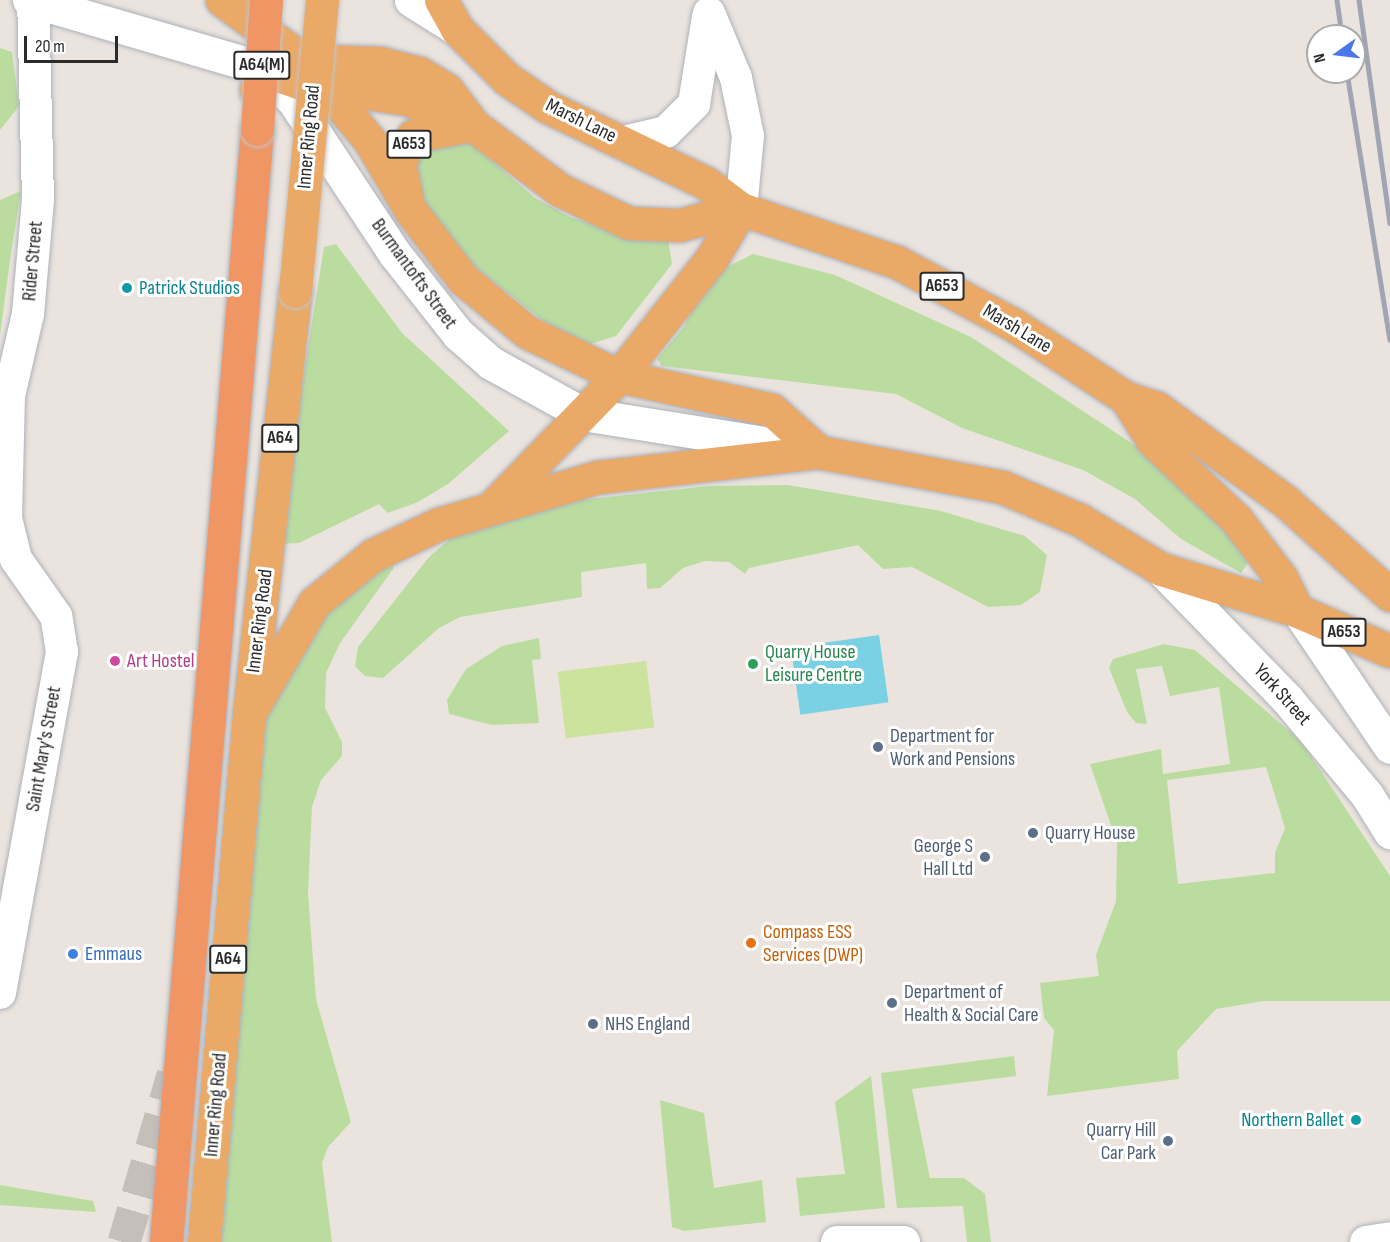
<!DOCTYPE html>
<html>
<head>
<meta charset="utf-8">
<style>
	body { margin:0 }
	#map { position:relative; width:1390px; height:1242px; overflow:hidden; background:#ebe4de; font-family:"Sofia Sans Condensed",sans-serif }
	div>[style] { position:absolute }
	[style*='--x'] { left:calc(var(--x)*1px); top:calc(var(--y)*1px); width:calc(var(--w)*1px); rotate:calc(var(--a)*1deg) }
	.green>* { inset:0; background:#badd9f }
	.pitch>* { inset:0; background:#cbe39c; transform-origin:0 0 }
	.water>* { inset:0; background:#7ad1e4; transform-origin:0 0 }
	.motorway-tunnel>* { height:33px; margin-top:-16.5px; transform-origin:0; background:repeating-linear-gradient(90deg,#c5bfba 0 33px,transparent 0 49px) }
	.roads { filter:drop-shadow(0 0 2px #aeb1ba) drop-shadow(0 0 2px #aeb1ba) }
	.minor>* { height:32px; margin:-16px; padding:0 16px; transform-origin:16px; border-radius:16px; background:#fff }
	.tertiary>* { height:33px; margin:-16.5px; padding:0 16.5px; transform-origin:16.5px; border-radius:16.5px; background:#fff }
	.trunk>* { height:33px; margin:-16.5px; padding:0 16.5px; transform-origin:16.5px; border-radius:16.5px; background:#eaa967 }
	.motorway>* { height:33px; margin:-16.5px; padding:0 16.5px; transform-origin:16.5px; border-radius:16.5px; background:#f09564 }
	.rail>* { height:4.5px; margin:-2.25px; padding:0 2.25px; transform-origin:2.25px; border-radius:2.25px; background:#a1a5b3 }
	.bridges { filter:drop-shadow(0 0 2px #c4c4c4) drop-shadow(0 0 2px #c4c4c4) }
	.trunk-bridge>* { height:33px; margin:-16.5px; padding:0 16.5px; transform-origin:16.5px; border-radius:16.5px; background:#eaa967 }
	.motorway-bridge>* { height:33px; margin:-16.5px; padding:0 16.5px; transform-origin:16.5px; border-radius:16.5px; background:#f09564 }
	.dots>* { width:16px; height:16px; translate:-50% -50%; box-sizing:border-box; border:3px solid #fff; border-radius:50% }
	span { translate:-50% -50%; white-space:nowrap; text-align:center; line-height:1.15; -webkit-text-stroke:6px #fff; paint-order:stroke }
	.shield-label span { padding:2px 4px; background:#fff; border:2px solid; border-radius:4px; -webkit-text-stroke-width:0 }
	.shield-label { font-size:18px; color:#2b2b2b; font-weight:700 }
	.street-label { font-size:20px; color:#2b2b2b }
	.culture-label { font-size:20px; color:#0d838f }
	.left { translate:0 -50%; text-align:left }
	.right { translate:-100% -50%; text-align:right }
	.leisure-label { font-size:20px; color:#27864d }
	.hotel-label { font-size:20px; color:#b23c85 }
	.service-label { font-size:20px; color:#4e5e75 }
	.food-label { font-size:20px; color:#c56008 }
	.shop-label { font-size:20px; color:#366cbe }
	.north { position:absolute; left:1306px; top:24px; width:60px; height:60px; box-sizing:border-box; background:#fff; border:2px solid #aaa; border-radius:50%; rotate:256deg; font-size:16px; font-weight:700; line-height:24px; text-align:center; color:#2b2b2b }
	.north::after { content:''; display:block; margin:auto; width:21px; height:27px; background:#4c77ea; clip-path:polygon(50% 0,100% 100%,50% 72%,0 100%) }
	.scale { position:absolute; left:24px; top:36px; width:94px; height:27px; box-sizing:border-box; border:3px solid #2b2b2b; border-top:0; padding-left:8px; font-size:18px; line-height:21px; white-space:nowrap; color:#2b2b2b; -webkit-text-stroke:4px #fff; paint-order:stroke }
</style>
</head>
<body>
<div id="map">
	<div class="green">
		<div style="clip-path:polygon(0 48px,12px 52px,19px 106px,0 130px)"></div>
		<div style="clip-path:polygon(441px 135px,471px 143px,535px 198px,570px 217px,624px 234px,668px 239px,672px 264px,616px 336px,590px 344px,546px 323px,471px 264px,414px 194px,414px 159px)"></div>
		<div style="clip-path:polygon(21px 191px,10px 260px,0 336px,0 200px)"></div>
		<div style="clip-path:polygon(336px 244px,402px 333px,509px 431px,448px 484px,418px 502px,388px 513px,379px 504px,299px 543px,277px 544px,324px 247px)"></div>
		<div style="clip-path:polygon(753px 254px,835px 275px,971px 337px,1157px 460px,1251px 558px,1241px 573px,1181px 539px,1135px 499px,1083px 470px,962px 428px,896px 394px,662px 366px,657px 359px,683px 328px,704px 288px,717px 272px)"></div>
		<div style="clip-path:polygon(788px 485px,941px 511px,1025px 536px,1047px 555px,1040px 592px,1021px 605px,988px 607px,912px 567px,883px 569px,858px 545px,749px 568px,745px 574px,729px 562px,705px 561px,683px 568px,660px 588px,647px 589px,646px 563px,581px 572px,582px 597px,460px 617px,439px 628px,383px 678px,365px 676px,355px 666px,358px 647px,429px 557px,459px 531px,552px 503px,709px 486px)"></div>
		<div style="clip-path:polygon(394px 560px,393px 569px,340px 643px,326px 673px,325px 708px,342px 742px,342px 756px,321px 780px,312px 807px,308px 893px,316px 999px,351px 1122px,328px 1147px,322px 1163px,332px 1242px,212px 1242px,252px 727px,313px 613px)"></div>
		<div style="clip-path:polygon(539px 638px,541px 659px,532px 660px,539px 723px,492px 725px,449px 714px,447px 700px,466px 669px,502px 646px)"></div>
		<div style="clip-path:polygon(evenodd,1164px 644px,1195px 650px,1301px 741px,1390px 876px,1390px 1001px,1264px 1001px,1216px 1009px,1177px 1051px,1179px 1079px,1047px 1096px,1054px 1030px,1044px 1018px,1040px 983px,1099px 976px,1096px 955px,1116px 901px,1117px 843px,1090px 764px,1161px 749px,1163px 774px,1230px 764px,1219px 687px,1170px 696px,1162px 666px,1136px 669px,1147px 724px,1136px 723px,1127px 712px,1109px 668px,1113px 659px,1164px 644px,1266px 767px,1285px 828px,1275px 853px,1275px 873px,1178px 884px,1167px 780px,1266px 767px)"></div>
		<div style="clip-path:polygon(1014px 1056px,1016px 1076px,912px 1089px,930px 1178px,964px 1178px,985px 1194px,991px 1242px,967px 1242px,963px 1206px,897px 1208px,881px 1073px)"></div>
		<div style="clip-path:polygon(871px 1076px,885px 1208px,800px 1216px,796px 1178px,845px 1174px,835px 1102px)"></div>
		<div style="clip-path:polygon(660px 1100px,704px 1113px,714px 1188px,762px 1180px,766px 1222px,684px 1231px,672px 1227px)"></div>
		<div style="clip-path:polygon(0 1185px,93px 1201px,96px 1212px,0 1205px)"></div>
	</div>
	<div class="pitch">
		<div style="left:646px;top:661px;width:67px;height:89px;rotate:83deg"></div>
	</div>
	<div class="water">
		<div style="left:879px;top:635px;width:68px;height:89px;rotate:82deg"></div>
	</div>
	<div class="motorway-tunnel">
		<div style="--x:124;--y:1242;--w:175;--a:-73.7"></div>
	</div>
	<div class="roads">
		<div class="minor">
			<div style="--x:709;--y:13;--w:70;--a:67.4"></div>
			<div style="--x:736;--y:78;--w:59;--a:78.3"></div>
			<div style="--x:748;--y:136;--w:73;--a:95.5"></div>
			<div style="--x:623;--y:142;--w:44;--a:-13.1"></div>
			<div style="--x:666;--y:132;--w:40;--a:-45"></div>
			<div style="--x:694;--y:104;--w:88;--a:-80.9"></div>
			<div style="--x:0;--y:993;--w:347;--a:-79.7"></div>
			<div style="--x:62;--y:652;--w:36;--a:-99"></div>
			<div style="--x:56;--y:616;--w:70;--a:-125.1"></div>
			<div style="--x:16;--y:559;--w:42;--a:-103.7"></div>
			<div style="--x:6;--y:518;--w:122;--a:-88.6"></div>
			<div style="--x:9;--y:396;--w:84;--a:-77"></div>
			<div style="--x:28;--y:314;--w:114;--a:-85"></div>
			<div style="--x:38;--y:200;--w:200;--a:-91.4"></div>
			<div style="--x:837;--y:1242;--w:67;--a:0"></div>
			<div style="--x:1366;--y:1242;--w:24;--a:-9"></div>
		</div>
		<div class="tertiary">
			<div style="--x:29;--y:0;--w:235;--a:16.3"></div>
			<div style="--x:255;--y:66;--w:51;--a:41.8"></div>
			<div style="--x:293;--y:100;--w:185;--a:56.5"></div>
			<div style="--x:395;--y:254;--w:102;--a:51.8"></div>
			<div style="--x:458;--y:334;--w:44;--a:41.3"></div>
			<div style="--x:491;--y:363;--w:105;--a:29"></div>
			<div style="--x:583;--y:414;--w:221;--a:9.1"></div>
			<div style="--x:411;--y:0;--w:54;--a:32.2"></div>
			<div style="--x:1161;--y:569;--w:181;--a:45.9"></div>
			<div style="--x:1287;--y:699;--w:125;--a:50.2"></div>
			<div style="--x:1367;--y:795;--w:44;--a:58.1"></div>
			<div style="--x:1298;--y:611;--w:164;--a:55.9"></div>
		</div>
		<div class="trunk">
			<div style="--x:222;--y:0;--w:99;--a:36.4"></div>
			<div style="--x:302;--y:59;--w:107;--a:50.3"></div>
			<div style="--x:370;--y:141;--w:81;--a:59.6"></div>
			<div style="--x:411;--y:211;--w:86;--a:52.6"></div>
			<div style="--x:463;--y:279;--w:83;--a:39.6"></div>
			<div style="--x:527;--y:332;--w:102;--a:25.6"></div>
			<div style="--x:619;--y:376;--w:157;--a:12.5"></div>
			<div style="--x:772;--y:410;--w:63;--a:41.8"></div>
			<div style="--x:441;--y:0;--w:33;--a:61"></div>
			<div style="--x:457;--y:29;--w:71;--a:45"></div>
			<div style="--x:507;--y:79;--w:50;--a:34.3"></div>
			<div style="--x:548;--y:107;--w:175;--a:25.7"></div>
			<div style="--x:706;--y:183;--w:44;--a:36.6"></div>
			<div style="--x:741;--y:209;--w:165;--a:18.8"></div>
			<div style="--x:897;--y:262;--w:133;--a:28.3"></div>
			<div style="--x:1014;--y:325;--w:134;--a:33.1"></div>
			<div style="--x:1126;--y:398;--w:33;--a:18"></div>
			<div style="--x:1157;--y:408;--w:158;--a:36"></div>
			<div style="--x:1285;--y:501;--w:141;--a:41.8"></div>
			<div style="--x:289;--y:60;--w:91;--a:1.9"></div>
			<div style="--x:380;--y:63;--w:40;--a:14.4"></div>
			<div style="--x:419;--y:73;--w:33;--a:31"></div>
			<div style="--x:447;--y:90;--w:41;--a:52.9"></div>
			<div style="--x:256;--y:90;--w:17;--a:-69"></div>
			<div style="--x:262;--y:74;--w:7;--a:-16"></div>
			<div style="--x:269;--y:72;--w:34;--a:19"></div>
			<div style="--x:301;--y:83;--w:107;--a:8.6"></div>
			<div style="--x:407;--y:99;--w:71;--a:21.5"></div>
			<div style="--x:473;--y:125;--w:109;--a:36.8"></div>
			<div style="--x:560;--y:190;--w:76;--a:25.6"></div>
			<div style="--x:629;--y:223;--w:50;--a:2.3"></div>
			<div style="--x:679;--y:225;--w:64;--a:-14.5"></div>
			<div style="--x:406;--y:195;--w:33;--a:-102"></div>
			<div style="--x:399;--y:163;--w:30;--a:-63"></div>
			<div style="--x:413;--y:136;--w:58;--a:-10.9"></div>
			<div style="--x:1126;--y:398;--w:51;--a:57.9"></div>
			<div style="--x:1153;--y:441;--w:114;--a:43.2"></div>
			<div style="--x:1236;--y:519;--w:74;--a:52.7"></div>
			<div style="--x:1281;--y:578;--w:37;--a:63"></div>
			<div style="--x:495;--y:504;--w:178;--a:-45.9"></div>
			<div style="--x:619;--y:376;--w:150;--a:-51.8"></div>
			<div style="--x:712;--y:258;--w:57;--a:-59.4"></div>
			<div style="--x:249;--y:714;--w:129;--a:-59.6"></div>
			<div style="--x:314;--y:603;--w:76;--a:-39.1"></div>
			<div style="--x:373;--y:555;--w:73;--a:-25.2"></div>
			<div style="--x:439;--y:524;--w:166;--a:-16.5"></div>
			<div style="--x:598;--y:477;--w:222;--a:-6.5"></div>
			<div style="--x:819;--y:452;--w:186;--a:10.8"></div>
			<div style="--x:1002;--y:487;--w:85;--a:22.9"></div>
			<div style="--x:1080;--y:520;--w:95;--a:31.2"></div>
			<div style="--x:1161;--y:569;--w:143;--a:17"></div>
			<div style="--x:1298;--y:611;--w:100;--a:23.5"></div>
			<div style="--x:204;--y:1242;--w:530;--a:-85.13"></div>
			<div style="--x:249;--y:714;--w:425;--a:-83.8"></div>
		</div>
		<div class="motorway">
			<div style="--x:166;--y:1242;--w:1117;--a:-85.33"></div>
		</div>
	</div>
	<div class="rail">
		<div style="--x:1337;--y:0;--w:36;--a:82"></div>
		<div style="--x:1359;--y:0;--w:225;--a:82.1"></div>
		<div style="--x:1347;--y:72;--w:271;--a:80.9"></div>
	</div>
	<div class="bridges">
		<div class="trunk-bridge">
			<div style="--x:295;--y:291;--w:292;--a:-84.7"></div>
		</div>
		<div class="motorway-bridge">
			<div style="--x:257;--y:129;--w:129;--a:-86"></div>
		</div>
	</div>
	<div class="dots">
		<div style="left:127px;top:288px;background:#0f9aa8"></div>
		<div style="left:115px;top:661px;background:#d1479c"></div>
		<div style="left:753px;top:664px;background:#2e9e5b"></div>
		<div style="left:878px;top:747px;background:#5c6f8a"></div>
		<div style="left:1033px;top:833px;background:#5c6f8a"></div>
		<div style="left:985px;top:857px;background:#5c6f8a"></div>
		<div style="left:751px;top:943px;background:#e8710a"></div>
		<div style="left:73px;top:954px;background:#3f7fe0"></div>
		<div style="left:892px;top:1003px;background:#5c6f8a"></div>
		<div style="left:593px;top:1024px;background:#5c6f8a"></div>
		<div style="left:1356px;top:1120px;background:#0f9aa8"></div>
		<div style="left:1168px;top:1141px;background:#5c6f8a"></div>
	</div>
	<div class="shield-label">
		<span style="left:262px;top:65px">A64(M)</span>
		<span style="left:409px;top:144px">A653</span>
		<span style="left:942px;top:286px">A653</span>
		<span style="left:280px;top:438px">A64</span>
		<span style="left:1344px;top:632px">A653</span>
		<span style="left:228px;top:959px">A64</span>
	</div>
	<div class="street-label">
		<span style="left:581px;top:121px;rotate:26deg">Marsh Lane</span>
		<span style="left:309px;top:137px;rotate:-85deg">Inner Ring Road</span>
		<span style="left:33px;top:261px;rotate:-85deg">Rider Street</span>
		<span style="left:414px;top:274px;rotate:54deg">Burmantofts Street</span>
		<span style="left:1017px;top:329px;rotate:31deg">Marsh Lane</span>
		<span style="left:260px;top:621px;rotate:-83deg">Inner Ring Road</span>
		<span style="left:1282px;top:695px;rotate:48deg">York Street</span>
		<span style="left:44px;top:749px;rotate:-80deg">Saint Mary's Street</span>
		<span style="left:216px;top:1105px;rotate:-85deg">Inner Ring Road</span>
	</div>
	<div class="culture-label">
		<span class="left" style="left:139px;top:288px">Patrick Studios</span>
		<span class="right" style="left:1344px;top:1120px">Northern Ballet</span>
	</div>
	<div class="leisure-label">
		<span class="left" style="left:765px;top:664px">Quarry House<br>Leisure Centre</span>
	</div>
	<div class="hotel-label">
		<span class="left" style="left:127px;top:661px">Art Hostel</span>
	</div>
	<div class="service-label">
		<span class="left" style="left:890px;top:748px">Department for<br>Work and Pensions</span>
		<span class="left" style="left:1045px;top:833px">Quarry House</span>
		<span class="right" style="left:973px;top:858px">George S<br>Hall Ltd</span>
		<span class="left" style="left:904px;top:1004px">Department of<br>Health &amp; Social Care</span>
		<span class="left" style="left:605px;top:1024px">NHS England</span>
		<span class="right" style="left:1156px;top:1142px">Quarry Hill<br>Car Park</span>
	</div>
	<div class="food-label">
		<span class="left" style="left:763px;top:944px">Compass ESS<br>Services (DWP)</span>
	</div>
	<div class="shop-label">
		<span class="left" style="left:85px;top:954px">Emmaus</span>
	</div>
	<div class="north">N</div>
	<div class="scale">20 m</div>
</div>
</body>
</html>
